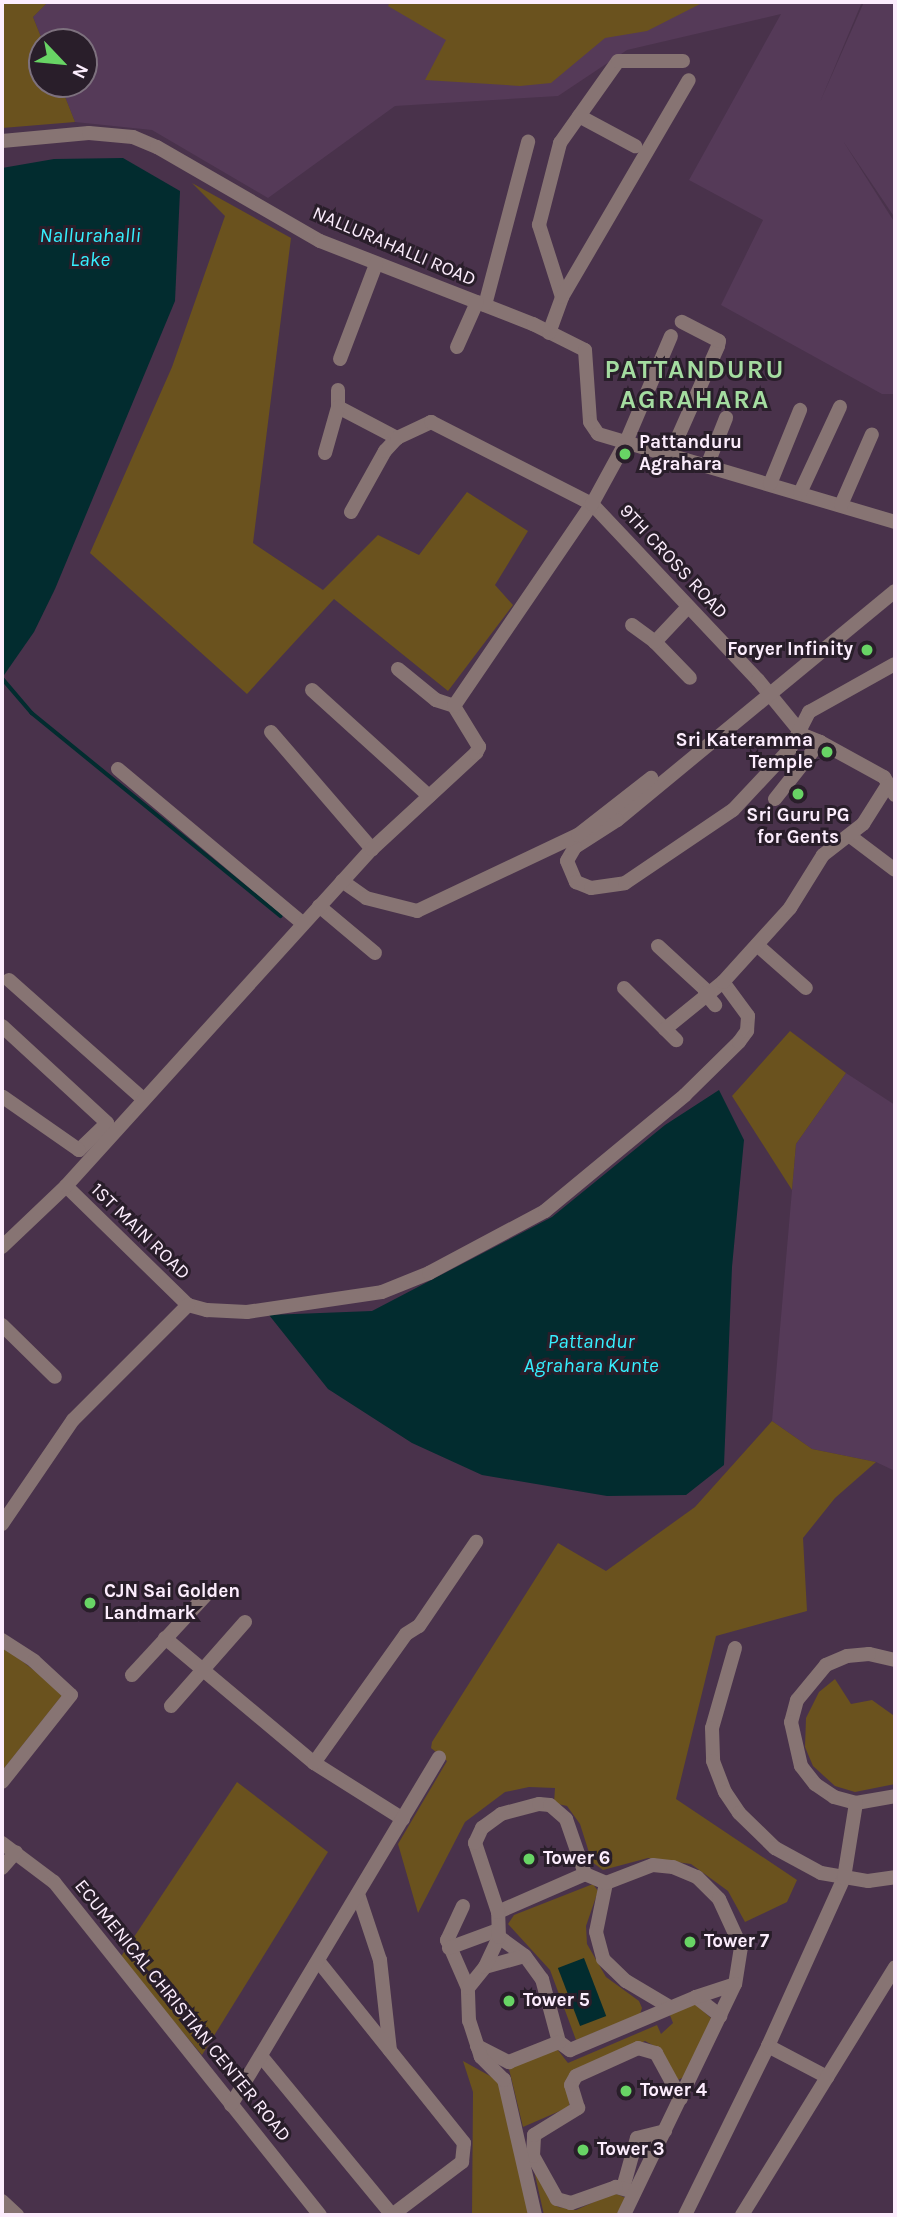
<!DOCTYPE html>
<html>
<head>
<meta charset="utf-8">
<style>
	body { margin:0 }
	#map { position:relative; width:897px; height:2217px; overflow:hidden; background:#49324b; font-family:Karla,sans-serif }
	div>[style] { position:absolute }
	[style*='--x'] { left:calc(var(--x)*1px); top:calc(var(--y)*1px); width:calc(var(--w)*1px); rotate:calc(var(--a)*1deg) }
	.built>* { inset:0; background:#553a58 }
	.green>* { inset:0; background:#6a521e }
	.water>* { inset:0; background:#022c2f; transform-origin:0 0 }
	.stream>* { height:3.5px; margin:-1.75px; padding:0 1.75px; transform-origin:1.75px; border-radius:1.75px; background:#022c2f }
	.minor>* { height:14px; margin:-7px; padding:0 7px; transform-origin:7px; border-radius:7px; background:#877473 }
	.dots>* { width:19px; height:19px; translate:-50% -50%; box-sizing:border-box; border:4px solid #291e2a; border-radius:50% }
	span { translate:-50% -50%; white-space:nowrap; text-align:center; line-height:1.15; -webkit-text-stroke:6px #291e2a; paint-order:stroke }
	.street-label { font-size:19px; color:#fcedfd }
	.poi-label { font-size:19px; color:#fcedfd; font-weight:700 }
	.left { translate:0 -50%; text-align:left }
	.right { translate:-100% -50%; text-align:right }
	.water-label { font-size:21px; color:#36effe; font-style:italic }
	.district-label { font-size:26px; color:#a4dca0; font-weight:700; letter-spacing:2px }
	.frame { position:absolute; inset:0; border:4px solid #fcedfd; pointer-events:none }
	.north { position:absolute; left:28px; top:28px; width:70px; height:70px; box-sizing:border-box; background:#291e2a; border:2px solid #7d717e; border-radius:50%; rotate:116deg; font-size:19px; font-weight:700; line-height:28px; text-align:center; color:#fcedfd }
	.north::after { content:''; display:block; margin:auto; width:24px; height:32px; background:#68d465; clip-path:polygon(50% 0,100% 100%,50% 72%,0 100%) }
</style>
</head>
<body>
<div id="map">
	<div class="built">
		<div style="clip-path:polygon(48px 2px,862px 2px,820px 102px,864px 2px,895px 2px,895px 218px,843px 141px,895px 223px,895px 394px,882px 394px,721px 305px,763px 220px,689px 180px,781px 14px,627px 50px,558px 96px,395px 106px,268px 198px,152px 130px,75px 122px,60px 84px,84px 84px,84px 42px,43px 42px,33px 17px)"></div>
		<div style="clip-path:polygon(846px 1073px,895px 1105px,895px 1471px,876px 1462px,812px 1449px,772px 1421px,796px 1144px)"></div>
	</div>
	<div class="green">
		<div style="clip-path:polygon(2px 2px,48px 2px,33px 17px,43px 42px,42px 84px,60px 84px,75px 122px,2px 128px)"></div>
		<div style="clip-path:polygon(390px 2px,704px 2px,647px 31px,605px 38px,551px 83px,520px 86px,425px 80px,446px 40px,388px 6px)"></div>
		<div style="clip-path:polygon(192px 183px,291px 238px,253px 543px,323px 590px,378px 535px,419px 555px,467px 492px,528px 531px,495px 585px,513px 605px,448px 691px,334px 599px,247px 694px,90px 553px,172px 367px,225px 216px)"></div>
		<div style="clip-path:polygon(790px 1031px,846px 1073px,796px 1144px,792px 1190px,732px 1096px)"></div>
		<div style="clip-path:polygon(772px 1421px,812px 1449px,876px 1462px,835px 1498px,803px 1538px,807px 1611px,716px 1636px,676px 1799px,797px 1880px,787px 1902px,745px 1922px,728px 1891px,691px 1864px,648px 1858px,603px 1870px,592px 1862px,580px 1824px,567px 1806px,554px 1803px,555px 1788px,529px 1787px,505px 1792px,465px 1822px,418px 1913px,398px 1844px,447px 1761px,431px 1748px,432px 1742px,558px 1543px,606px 1571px,695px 1507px)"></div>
		<div style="clip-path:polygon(2px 1646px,64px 1693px,2px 1771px)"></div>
		<div style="clip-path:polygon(835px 1679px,851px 1704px,872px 1700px,893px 1715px,895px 1784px,855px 1792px,835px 1786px,813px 1766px,805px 1747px,806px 1718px,819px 1692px)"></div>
		<div style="clip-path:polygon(237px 1782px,328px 1852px,202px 2055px,120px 1958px)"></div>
		<div style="clip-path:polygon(593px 1884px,598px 1891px,586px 1926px,587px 1944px,606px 1977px,639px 2001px,642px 2008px,640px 2014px,576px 2040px,550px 1970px,508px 1924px,514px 1915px)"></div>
		<div style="clip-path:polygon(694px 2003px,712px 2019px,684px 2077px,676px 2081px,662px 2050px,645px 2041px,572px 2072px,569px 2107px,523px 2127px,509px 2069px,557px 2049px,568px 2063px,657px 2025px,661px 2034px,673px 2023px,668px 2010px)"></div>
		<div style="clip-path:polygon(463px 2061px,499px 2081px,531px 2215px,472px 2215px,473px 2092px)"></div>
		<div style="clip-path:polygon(533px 2166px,558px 2207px,576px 2210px,614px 2193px,626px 2198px,621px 2215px,544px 2215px)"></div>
	</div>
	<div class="water">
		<div style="clip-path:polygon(123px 158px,180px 191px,175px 301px,55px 589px,34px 632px,2px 678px,2px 168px,54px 159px)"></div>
		<div style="clip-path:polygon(719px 1090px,744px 1140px,732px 1267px,724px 1465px,686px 1495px,607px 1496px,482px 1475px,412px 1443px,328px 1389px,269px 1315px,372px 1311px,552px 1217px,665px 1125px)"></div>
		<div style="left:584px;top:1958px;width:62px;height:28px;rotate:69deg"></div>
	</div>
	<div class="stream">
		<div style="--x:2;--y:678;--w:46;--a:49.4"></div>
		<div style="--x:32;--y:713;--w:321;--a:39.2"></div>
	</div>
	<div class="minor">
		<div style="--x:579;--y:116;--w:64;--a:28.2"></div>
		<div style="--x:2;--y:141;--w:87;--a:-5.3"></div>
		<div style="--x:89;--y:133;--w:44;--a:5.2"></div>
		<div style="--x:133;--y:137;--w:26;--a:23"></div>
		<div style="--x:157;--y:147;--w:188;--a:30"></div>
		<div style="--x:320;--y:241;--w:229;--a:21.3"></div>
		<div style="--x:533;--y:324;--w:58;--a:26.6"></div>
		<div style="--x:585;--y:350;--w:72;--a:86"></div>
		<div style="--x:590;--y:422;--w:14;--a:56"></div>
		<div style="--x:598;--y:434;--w:310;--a:16.5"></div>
		<div style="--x:562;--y:297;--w:76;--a:-107.7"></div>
		<div style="--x:539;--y:225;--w:85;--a:-75.6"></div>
		<div style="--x:560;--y:143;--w:100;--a:-54.7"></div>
		<div style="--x:618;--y:61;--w:65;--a:0"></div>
		<div style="--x:485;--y:305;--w:169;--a:-75.2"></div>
		<div style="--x:549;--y:333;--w:38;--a:-70"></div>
		<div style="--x:562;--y:297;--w:251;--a:-59.7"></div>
		<div style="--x:457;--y:347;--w:49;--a:-66"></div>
		<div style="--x:340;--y:359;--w:102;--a:-69.2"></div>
		<div style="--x:338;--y:390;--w:17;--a:90"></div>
		<div style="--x:338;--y:407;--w:67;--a:27.7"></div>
		<div style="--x:325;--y:453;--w:48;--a:-74.2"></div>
		<div style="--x:670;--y:455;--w:119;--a:-66.2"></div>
		<div style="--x:718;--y:346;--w:5;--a:-79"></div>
		<div style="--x:719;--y:341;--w:42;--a:-152.8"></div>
		<div style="--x:707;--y:466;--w:52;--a:-68.4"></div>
		<div style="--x:770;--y:484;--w:80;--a:-67.9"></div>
		<div style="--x:800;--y:493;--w:95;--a:-65.1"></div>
		<div style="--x:841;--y:505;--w:77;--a:-66.4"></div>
		<div style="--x:351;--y:512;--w:70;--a:-60.9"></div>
		<div style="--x:385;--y:451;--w:18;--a:-47"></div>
		<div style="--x:397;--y:438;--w:38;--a:-25"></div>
		<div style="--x:431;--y:422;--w:181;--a:27"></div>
		<div style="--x:592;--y:504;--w:242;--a:46.7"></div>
		<div style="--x:758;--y:680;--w:71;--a:50.7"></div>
		<div style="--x:803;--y:735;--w:18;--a:22"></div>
		<div style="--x:895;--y:591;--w:360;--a:140.5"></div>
		<div style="--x:617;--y:820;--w:50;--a:147.3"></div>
		<div style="--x:575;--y:847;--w:16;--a:120"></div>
		<div style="--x:567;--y:861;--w:23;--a:67"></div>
		<div style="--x:576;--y:882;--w:16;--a:22"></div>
		<div style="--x:591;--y:888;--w:34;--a:-8"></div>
		<div style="--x:625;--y:883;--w:130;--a:-34.1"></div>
		<div style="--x:733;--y:810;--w:83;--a:-46.9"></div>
		<div style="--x:790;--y:749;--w:42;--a:-62.8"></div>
		<div style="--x:809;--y:712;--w:98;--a:-29.2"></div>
		<div style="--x:687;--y:608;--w:47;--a:133.3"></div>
		<div style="--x:655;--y:642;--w:50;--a:45.8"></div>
		<div style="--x:632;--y:625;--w:29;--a:36"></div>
		<div style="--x:398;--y:669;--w:49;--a:39.2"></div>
		<div style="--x:436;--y:700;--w:19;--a:18"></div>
		<div style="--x:312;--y:690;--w:158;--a:42.2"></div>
		<div style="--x:271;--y:732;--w:155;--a:49.2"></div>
		<div style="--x:118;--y:769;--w:240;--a:39.9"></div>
		<div style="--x:775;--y:799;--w:73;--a:-51.7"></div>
		<div style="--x:820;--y:742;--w:73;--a:28.7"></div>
		<div style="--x:884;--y:777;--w:21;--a:59"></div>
		<div style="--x:850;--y:836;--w:56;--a:37.1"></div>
		<div style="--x:342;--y:881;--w:29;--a:35"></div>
		<div style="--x:366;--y:898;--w:53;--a:14.3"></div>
		<div style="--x:417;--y:911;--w:178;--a:-25.3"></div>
		<div style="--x:578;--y:835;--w:93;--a:-38"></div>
		<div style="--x:319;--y:906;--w:73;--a:40"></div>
		<div style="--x:757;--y:945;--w:65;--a:41.3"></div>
		<div style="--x:658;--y:946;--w:67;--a:42.6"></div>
		<div style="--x:9;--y:980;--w:179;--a:41.6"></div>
		<div style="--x:624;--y:988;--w:58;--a:45"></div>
		<div style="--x:665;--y:1029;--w:75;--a:-39"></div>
		<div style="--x:705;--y:993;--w:16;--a:50"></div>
		<div style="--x:2;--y:1026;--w:143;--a:42.7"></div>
		<div style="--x:107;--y:1123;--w:39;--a:136"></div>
		<div style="--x:79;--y:1150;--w:93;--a:-145.1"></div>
		<div style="--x:665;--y:1029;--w:16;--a:45"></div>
		<div style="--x:66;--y:1186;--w:170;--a:44.3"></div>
		<div style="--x:188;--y:1305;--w:20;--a:15"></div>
		<div style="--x:207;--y:1310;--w:40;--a:2.9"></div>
		<div style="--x:247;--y:1312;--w:136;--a:-8.4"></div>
		<div style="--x:382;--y:1292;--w:51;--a:-22"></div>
		<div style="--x:429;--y:1273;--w:132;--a:-28.1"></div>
		<div style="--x:545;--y:1211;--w:182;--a:-39.6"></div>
		<div style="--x:685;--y:1095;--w:76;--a:-44.5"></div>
		<div style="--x:739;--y:1042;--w:14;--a:-54"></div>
		<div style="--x:747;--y:1031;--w:15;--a:-86"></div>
		<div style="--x:748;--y:1016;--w:42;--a:-126.3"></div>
		<div style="--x:723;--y:982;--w:100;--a:-47.8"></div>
		<div style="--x:790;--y:908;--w:62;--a:-58.1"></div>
		<div style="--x:823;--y:855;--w:51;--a:-37.8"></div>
		<div style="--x:863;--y:824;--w:45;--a:-57.7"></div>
		<div style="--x:2;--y:1247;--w:88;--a:-43.6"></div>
		<div style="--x:66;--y:1186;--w:455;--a:-47.8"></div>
		<div style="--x:372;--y:849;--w:142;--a:-42.7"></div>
		<div style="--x:476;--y:753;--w:7;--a:-63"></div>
		<div style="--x:479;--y:747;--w:48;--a:-121.4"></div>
		<div style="--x:454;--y:706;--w:245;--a:-55.7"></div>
		<div style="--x:592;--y:504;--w:71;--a:-61.3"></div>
		<div style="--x:626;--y:442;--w:115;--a:-67"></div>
		<div style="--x:2;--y:1325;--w:74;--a:44.5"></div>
		<div style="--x:2;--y:1524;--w:126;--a:-55.7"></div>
		<div style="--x:73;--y:1420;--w:163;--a:-45"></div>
		<div style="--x:165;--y:1638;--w:194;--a:40"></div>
		<div style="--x:2;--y:1640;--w:38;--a:33"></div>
		<div style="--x:34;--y:1661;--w:50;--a:42.6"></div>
		<div style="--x:71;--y:1695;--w:111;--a:128.4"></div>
		<div style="--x:735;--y:1648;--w:83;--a:106"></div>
		<div style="--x:712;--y:1728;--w:33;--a:88"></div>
		<div style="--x:713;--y:1761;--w:33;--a:69"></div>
		<div style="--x:725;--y:1792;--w:25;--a:56"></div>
		<div style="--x:739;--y:1813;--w:50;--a:44.2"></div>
		<div style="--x:775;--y:1848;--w:52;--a:28.5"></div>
		<div style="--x:821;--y:1873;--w:48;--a:9.7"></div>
		<div style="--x:868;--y:1881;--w:27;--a:-8"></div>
		<div style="--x:895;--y:1660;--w:27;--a:-167"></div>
		<div style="--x:869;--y:1654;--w:22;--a:175"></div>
		<div style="--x:847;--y:1656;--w:23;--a:157"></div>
		<div style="--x:826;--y:1665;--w:45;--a:129.6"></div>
		<div style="--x:797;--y:1700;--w:23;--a:105"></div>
		<div style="--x:791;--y:1722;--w:45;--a:77.2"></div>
		<div style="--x:801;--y:1766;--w:23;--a:52"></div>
		<div style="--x:815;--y:1784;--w:23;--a:34"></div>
		<div style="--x:834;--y:1797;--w:23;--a:15"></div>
		<div style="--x:856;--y:1803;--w:40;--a:-10"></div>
		<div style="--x:132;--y:1675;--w:108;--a:-47.3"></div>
		<div style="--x:171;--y:1706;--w:112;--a:-48.6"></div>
		<div style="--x:403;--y:1819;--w:105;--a:-147.8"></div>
		<div style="--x:314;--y:1763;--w:158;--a:-54.5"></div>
		<div style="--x:406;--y:1634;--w:15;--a:-32"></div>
		<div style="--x:419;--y:1626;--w:102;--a:-55.8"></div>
		<div style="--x:2;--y:1843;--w:65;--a:36.9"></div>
		<div style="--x:54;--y:1882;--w:426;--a:51.4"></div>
		<div style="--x:2;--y:1868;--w:21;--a:-49"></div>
		<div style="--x:606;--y:1883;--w:50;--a:101.5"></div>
		<div style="--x:596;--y:1932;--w:28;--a:75"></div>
		<div style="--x:603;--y:1959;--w:32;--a:44"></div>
		<div style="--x:626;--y:1981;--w:49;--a:30.8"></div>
		<div style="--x:358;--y:1894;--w:70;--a:71.6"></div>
		<div style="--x:380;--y:1960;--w:91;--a:83.7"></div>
		<div style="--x:463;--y:1906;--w:38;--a:115"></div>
		<div style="--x:447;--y:1940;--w:52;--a:66.4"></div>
		<div style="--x:498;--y:1912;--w:95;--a:-23.6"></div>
		<div style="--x:499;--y:1937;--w:32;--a:36"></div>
		<div style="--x:525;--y:1956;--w:29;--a:54"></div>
		<div style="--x:542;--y:1979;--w:65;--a:74.9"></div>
		<div style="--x:559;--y:2042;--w:14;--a:36"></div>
		<div style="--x:570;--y:2050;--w:137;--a:-22.8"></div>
		<div style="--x:696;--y:1997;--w:31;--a:38"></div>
		<div style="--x:449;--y:1948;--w:52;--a:-20.2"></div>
		<div style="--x:485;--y:1967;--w:41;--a:-15.4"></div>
		<div style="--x:696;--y:1997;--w:41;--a:-18.4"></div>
		<div style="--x:477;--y:2046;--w:36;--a:27"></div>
		<div style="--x:509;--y:2062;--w:54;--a:-21.8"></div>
		<div style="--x:768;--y:2046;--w:184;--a:-65.7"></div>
		<div style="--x:844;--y:1878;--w:76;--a:-80.9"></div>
		<div style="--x:261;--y:2056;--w:206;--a:50.5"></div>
		<div style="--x:392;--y:2215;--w:88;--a:-37.1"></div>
		<div style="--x:462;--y:2162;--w:19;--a:-84"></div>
		<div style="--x:464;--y:2143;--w:233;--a:-128.7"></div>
		<div style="--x:231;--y:2105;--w:405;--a:-59.1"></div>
		<div style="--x:623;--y:2188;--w:52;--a:-74.4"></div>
		<div style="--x:637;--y:2138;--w:29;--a:-14"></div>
		<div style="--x:634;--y:2192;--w:19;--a:-164"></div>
		<div style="--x:616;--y:2187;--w:48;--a:160.4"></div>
		<div style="--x:571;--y:2203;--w:15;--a:-164"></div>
		<div style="--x:557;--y:2199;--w:49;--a:-119.2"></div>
		<div style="--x:533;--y:2156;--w:21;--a:-87"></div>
		<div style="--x:534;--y:2135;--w:52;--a:-31.5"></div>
		<div style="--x:578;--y:2108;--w:24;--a:-107"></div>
		<div style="--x:571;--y:2085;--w:10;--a:-61"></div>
		<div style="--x:576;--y:2076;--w:68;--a:-24.3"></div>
		<div style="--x:638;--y:2048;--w:19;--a:16"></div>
		<div style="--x:656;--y:2053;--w:52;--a:61.5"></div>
		<div style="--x:2;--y:2201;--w:21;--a:43"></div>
		<div style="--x:535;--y:2215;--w:139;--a:-102.9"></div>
		<div style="--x:504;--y:2080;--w:33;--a:-135"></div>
		<div style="--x:481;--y:2057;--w:38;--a:-108"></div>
		<div style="--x:469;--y:2021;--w:33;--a:-92"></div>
		<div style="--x:468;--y:1988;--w:27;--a:-51"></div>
		<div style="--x:485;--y:1967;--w:33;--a:-65"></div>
		<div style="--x:499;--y:1937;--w:25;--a:-92"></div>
		<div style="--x:498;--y:1912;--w:73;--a:-108.4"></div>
		<div style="--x:475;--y:1843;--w:17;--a:-65"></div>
		<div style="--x:482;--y:1828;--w:24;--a:-36"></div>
		<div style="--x:501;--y:1814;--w:39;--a:-15"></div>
		<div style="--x:539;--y:1804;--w:11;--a:5"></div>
		<div style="--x:550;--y:1805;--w:21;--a:41"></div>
		<div style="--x:566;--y:1819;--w:58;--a:70.9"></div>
		<div style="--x:585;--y:1874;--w:23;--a:23"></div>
		<div style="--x:606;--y:1883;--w:50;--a:-21"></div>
		<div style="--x:653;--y:1865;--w:20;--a:6"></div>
		<div style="--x:673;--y:1867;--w:26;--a:23"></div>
		<div style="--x:697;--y:1877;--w:31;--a:45"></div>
		<div style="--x:719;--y:1899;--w:53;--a:65.4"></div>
		<div style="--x:741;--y:1947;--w:37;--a:99"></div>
		<div style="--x:735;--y:1984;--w:256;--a:115.7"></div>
		<div style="--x:685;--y:2215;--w:188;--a:-63.8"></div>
		<div style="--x:768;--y:2046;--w:67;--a:27.7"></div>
		<div style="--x:742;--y:2215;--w:291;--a:-58.3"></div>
	</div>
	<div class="dots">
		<div style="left:625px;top:454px;background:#68d465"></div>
		<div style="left:867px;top:650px;background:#68d465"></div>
		<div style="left:827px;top:752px;background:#68d465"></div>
		<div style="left:798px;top:794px;background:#68d465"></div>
		<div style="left:90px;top:1603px;background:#68d465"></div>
		<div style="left:529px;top:1859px;background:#68d465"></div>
		<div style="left:690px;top:1942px;background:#68d465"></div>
		<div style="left:509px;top:2001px;background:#68d465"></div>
		<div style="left:626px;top:2091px;background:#68d465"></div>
		<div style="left:583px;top:2150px;background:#68d465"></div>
	</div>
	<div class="street-label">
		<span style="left:394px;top:247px;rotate:23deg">NALLURAHALLI ROAD</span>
		<span style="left:673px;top:562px;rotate:47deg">9TH CROSS ROAD</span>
		<span style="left:140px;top:1232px;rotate:44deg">1ST MAIN ROAD</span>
		<span style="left:182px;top:2011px;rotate:51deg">ECUMENICAL CHRISTIAN CENTER ROAD</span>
	</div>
	<div class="poi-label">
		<span class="left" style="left:639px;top:454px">Pattanduru<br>Agrahara</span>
		<span class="right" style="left:853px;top:650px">Foryer Infinity</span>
		<span class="right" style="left:813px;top:752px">Sri Kateramma<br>Temple</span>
		<span style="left:798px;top:827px">Sri Guru PG<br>for Gents</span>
		<span class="left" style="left:104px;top:1603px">CJN Sai Golden<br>Landmark</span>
		<span class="left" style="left:543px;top:1859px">Tower 6</span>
		<span class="left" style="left:704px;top:1942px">Tower 7</span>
		<span class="left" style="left:523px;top:2001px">Tower 5</span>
		<span class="left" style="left:640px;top:2091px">Tower 4</span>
		<span class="left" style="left:597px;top:2150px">Tower 3</span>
	</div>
	<div class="water-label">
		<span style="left:90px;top:247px">Nallurahalli<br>Lake</span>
		<span style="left:591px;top:1353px">Pattandur<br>Agrahara Kunte</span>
	</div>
	<div class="district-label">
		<span style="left:695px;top:385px">PATTANDURU<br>AGRAHARA</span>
	</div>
	<div class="frame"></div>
	<div class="north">N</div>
</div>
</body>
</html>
